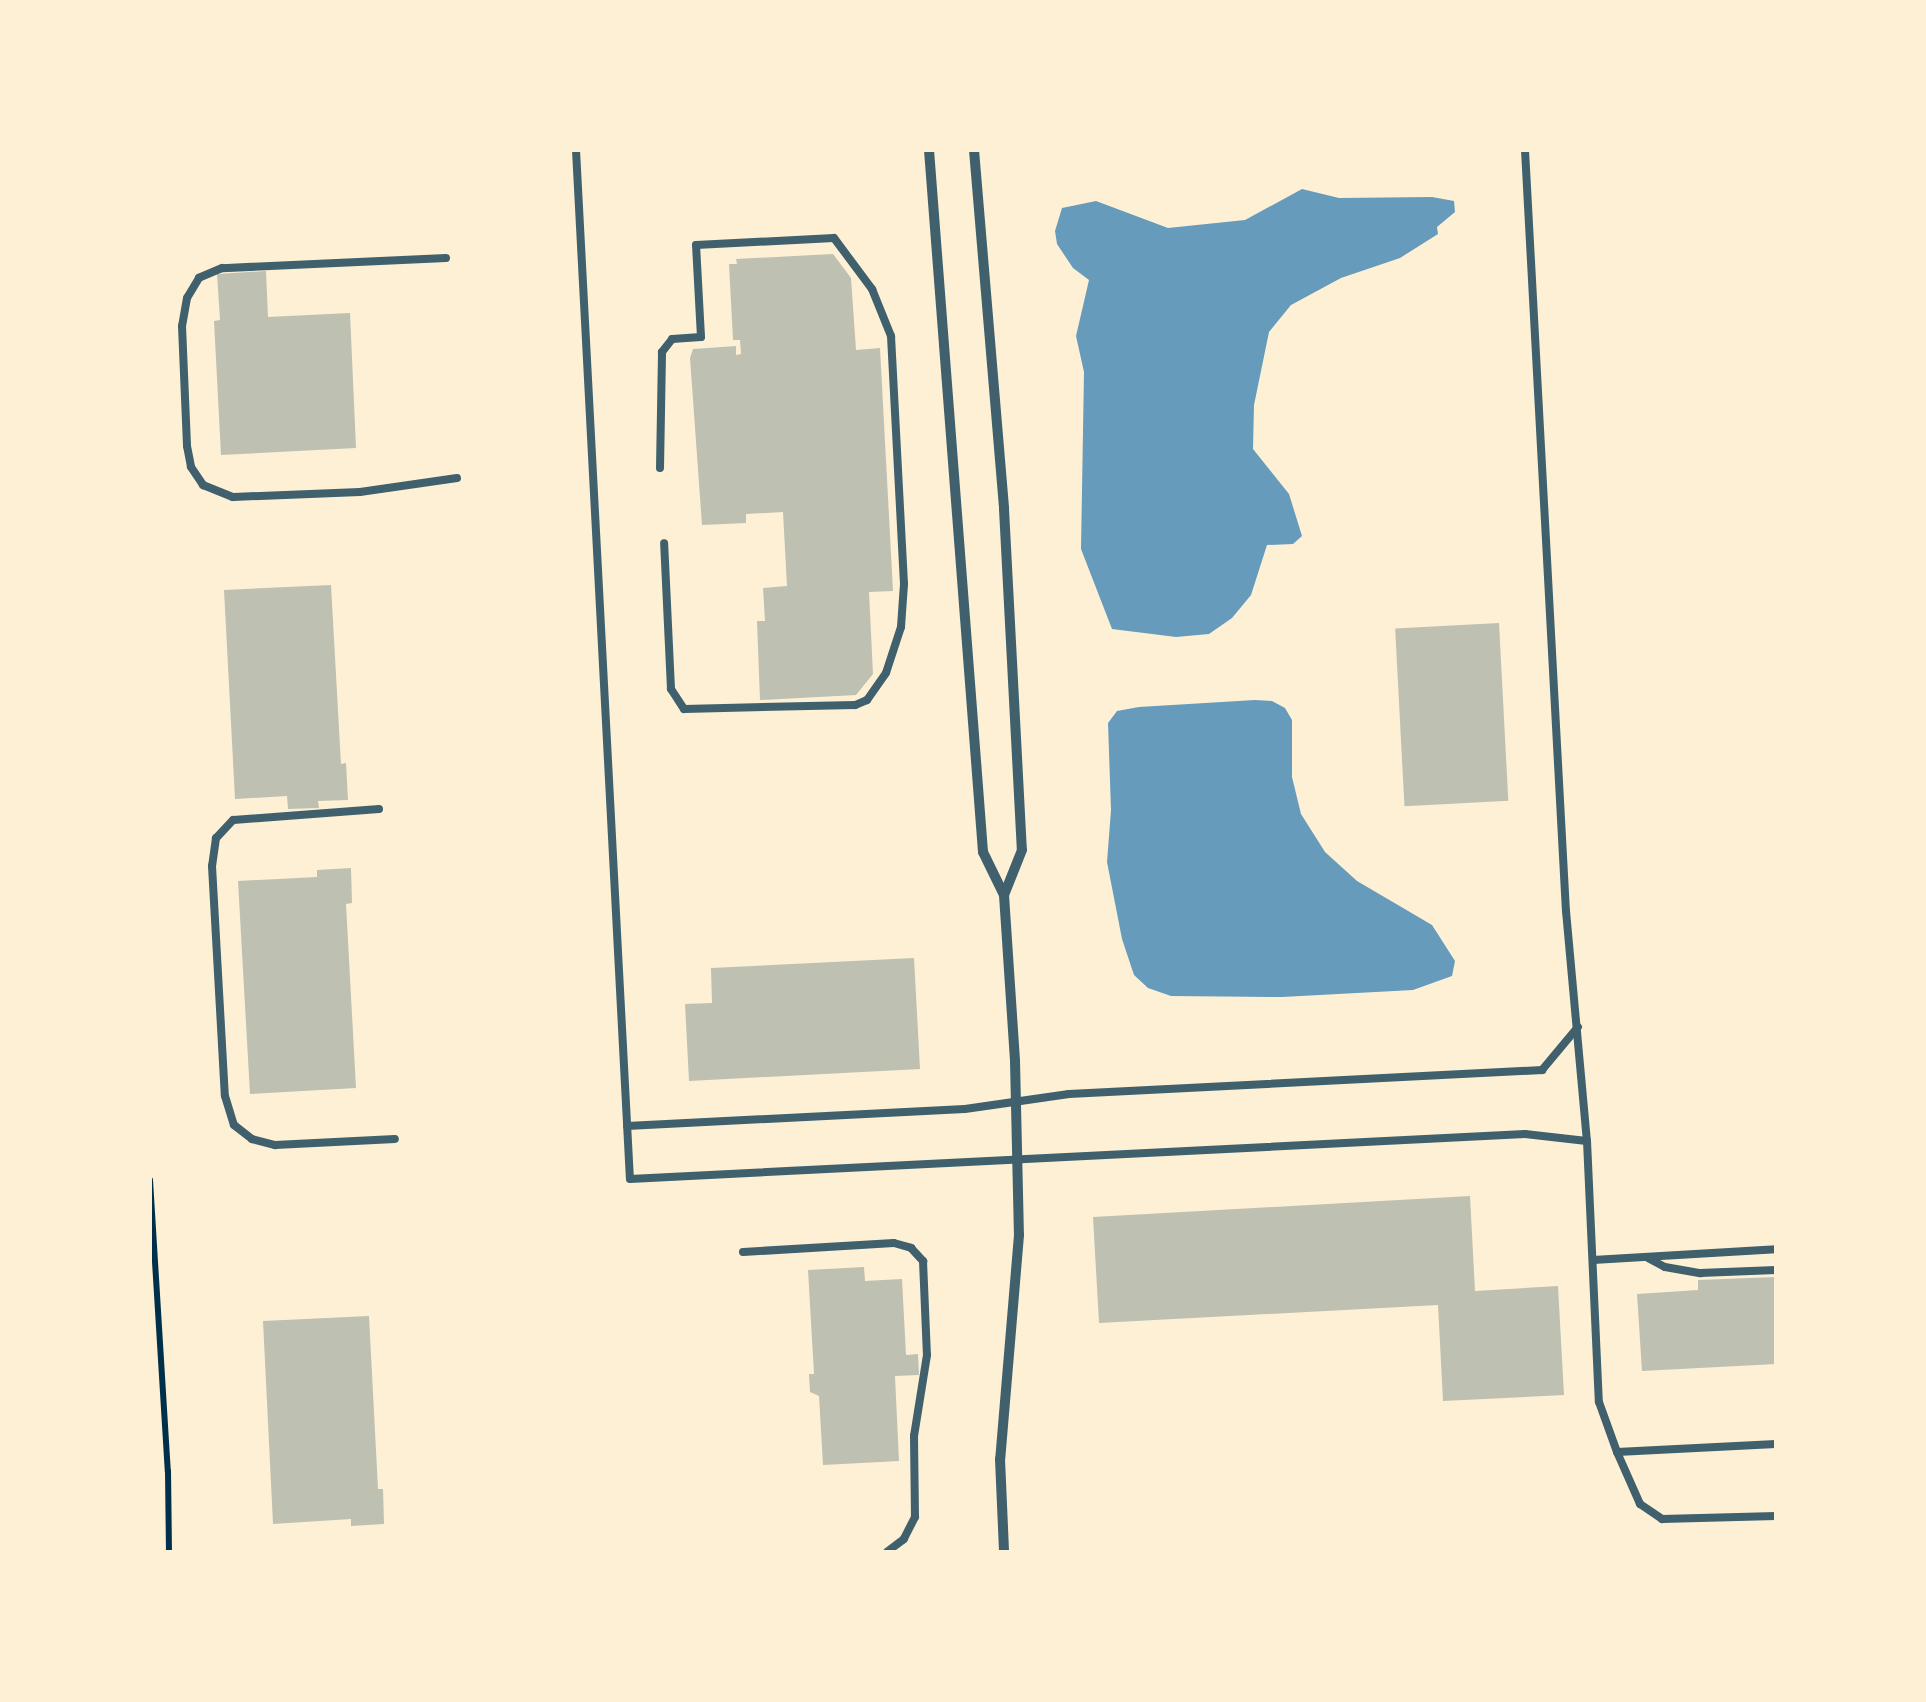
<!DOCTYPE html>
<html>
<head>
<meta charset="utf-8">
<style>
	body { margin:0 }
	#map { position:relative; width:1926px; height:1702px; overflow:hidden; background:#fdf0d5; font-family:"Source Sans 3",sans-serif }
	div>[style] { position:absolute }
	[style*='--x'] { left:calc(var(--x)*1px); top:calc(var(--y)*1px); width:calc(var(--w)*1px); rotate:calc(var(--a)*1deg) }
	.water>* { inset:0; background:#669bbc }
	.building>* { inset:0; background:#bec0b2; transform-origin:0 0 }
	.path>* { height:6px; margin:-3px; padding:0 3px; transform-origin:3px; border-radius:3px; background:#003049 }
	.service>* { height:8px; margin:-4px; padding:0 4px; transform-origin:4px; border-radius:4px; background:#3f606c }
	.minor>* { height:10px; margin:-5px; padding:0 5px; transform-origin:5px; border-radius:5px; background:#3f606c }
	span { translate:-50% -50%; white-space:nowrap; text-align:center; line-height:1.15; -webkit-text-stroke:10px #fdf0d5; paint-order:stroke }
	.frame { position:absolute; inset:0; border:152px solid #fdf0d5; pointer-events:none }
</style>
</head>
<body>
<div id="map">
	<div class="water">
		<div style="clip-path:polygon(1302px 189px,1339px 198px,1432px 197px,1454px 201px,1455px 212px,1437px 227px,1438px 234px,1400px 258px,1341px 278px,1291px 305px,1269px 332px,1254px 405px,1253px 449px,1289px 494px,1302px 536px,1293px 544px,1267px 545px,1251px 595px,1232px 618px,1209px 634px,1176px 637px,1112px 629px,1081px 549px,1084px 372px,1076px 336px,1089px 280px,1073px 268px,1057px 244px,1055px 231px,1062px 208px,1096px 201px,1168px 228px,1245px 220px)"></div>
		<div style="clip-path:polygon(1255px 700px,1272px 701px,1285px 708px,1292px 720px,1292px 777px,1301px 814px,1325px 852px,1357px 881px,1432px 925px,1455px 961px,1452px 976px,1413px 990px,1282px 997px,1171px 996px,1148px 988px,1134px 975px,1122px 939px,1107px 862px,1111px 810px,1108px 723px,1117px 711px,1139px 707px)"></div>
	</div>
	<div class="building">
		<div style="clip-path:polygon(833px 254px,851px 278px,856px 350px,880px 348px,893px 591px,869px 592px,873px 674px,856px 695px,760px 700px,757px 621px,765px 621px,763px 588px,787px 586px,783px 512px,746px 514px,746px 523px,702px 525px,690px 358px,693px 349px,736px 346px,736px 355px,741px 354px,740px 340px,733px 340px,729px 264px,737px 264px,736px 259px)"></div>
		<div style="clip-path:polygon(266px 271px,268px 317px,350px 313px,356px 448px,221px 455px,214px 321px,220px 320px,217px 274px)"></div>
		<div style="clip-path:polygon(331px 585px,341px 764px,346px 763px,348px 800px,318px 801px,319px 808px,288px 809px,287px 796px,235px 799px,224px 590px)"></div>
		<div style="left:1499px;top:623px;width:178px;height:104px;rotate:87deg"></div>
		<div style="clip-path:polygon(351px 868px,352px 903px,346px 904px,356px 1088px,250px 1094px,238px 881px,317px 877px,317px 870px)"></div>
		<div style="clip-path:polygon(914px 958px,920px 1069px,689px 1081px,685px 1004px,712px 1003px,711px 968px)"></div>
		<div style="clip-path:polygon(1470px 1196px,1475px 1291px,1558px 1286px,1564px 1395px,1443px 1401px,1438px 1305px,1099px 1323px,1093px 1217px)"></div>
		<div style="clip-path:polygon(864px 1267px,865px 1281px,902px 1279px,906px 1355px,918px 1354px,919px 1375px,895px 1376px,899px 1461px,823px 1465px,819px 1396px,810px 1392px,809px 1374px,814px 1374px,808px 1270px)"></div>
		<div style="clip-path:polygon(1776px 1277px,1776px 1364px,1642px 1371px,1637px 1294px,1698px 1290px,1698px 1280px)"></div>
		<div style="clip-path:polygon(369px 1316px,378px 1489px,383px 1489px,384px 1524px,351px 1526px,351px 1519px,273px 1524px,263px 1321px)"></div>
	</div>
	<div class="path">
		<div style="--x:150;--y:1180;--w:292;--a:86.5"></div>
		<div style="--x:168;--y:1471;--w:81;--a:89.3"></div>
	</div>
	<div class="service">
		<div style="--x:576;--y:150;--w:1030;--a:87"></div>
		<div style="--x:630;--y:1179;--w:896;--a:-2.88"></div>
		<div style="--x:1525;--y:1134;--w:62;--a:6.4"></div>
		<div style="--x:1525;--y:150;--w:762;--a:86.92"></div>
		<div style="--x:1566;--y:911;--w:231;--a:84.8"></div>
		<div style="--x:1587;--y:1141;--w:261;--a:87.4"></div>
		<div style="--x:1599;--y:1402;--w:53;--a:70.2"></div>
		<div style="--x:1617;--y:1452;--w:159;--a:-2.9"></div>
		<div style="--x:446;--y:258;--w:224;--a:177.4"></div>
		<div style="--x:222;--y:268;--w:25;--a:157"></div>
		<div style="--x:199;--y:278;--w:23;--a:121"></div>
		<div style="--x:187;--y:298;--w:28;--a:100"></div>
		<div style="--x:182;--y:326;--w:120;--a:87.6"></div>
		<div style="--x:187;--y:446;--w:21;--a:79"></div>
		<div style="--x:191;--y:467;--w:22;--a:56"></div>
		<div style="--x:203;--y:485;--w:32;--a:22"></div>
		<div style="--x:233;--y:497;--w:127;--a:-2.3"></div>
		<div style="--x:360;--y:492;--w:98;--a:-8.2"></div>
		<div style="--x:660;--y:468;--w:116;--a:-89"></div>
		<div style="--x:662;--y:352;--w:16;--a:-52"></div>
		<div style="--x:672;--y:339;--w:29;--a:-4"></div>
		<div style="--x:701;--y:337;--w:92;--a:-93.1"></div>
		<div style="--x:696;--y:245;--w:138;--a:-2.9"></div>
		<div style="--x:834;--y:238;--w:64;--a:53.3"></div>
		<div style="--x:872;--y:289;--w:51;--a:68"></div>
		<div style="--x:891;--y:336;--w:248;--a:87"></div>
		<div style="--x:904;--y:584;--w:43;--a:94"></div>
		<div style="--x:901;--y:627;--w:48;--a:108.1"></div>
		<div style="--x:886;--y:673;--w:33;--a:125"></div>
		<div style="--x:867;--y:700;--w:13;--a:157"></div>
		<div style="--x:855;--y:705;--w:171;--a:178.7"></div>
		<div style="--x:684;--y:709;--w:24;--a:-123"></div>
		<div style="--x:671;--y:689;--w:146;--a:-92.7"></div>
		<div style="--x:379;--y:809;--w:146;--a:175.7"></div>
		<div style="--x:233;--y:820;--w:25;--a:133"></div>
		<div style="--x:216;--y:838;--w:28;--a:98"></div>
		<div style="--x:212;--y:866;--w:230;--a:86.8"></div>
		<div style="--x:225;--y:1096;--w:30;--a:73"></div>
		<div style="--x:234;--y:1125;--w:23;--a:38"></div>
		<div style="--x:252;--y:1139;--w:24;--a:15"></div>
		<div style="--x:275;--y:1145;--w:120;--a:-2.9"></div>
		<div style="--x:627;--y:1126;--w:338;--a:-2.9"></div>
		<div style="--x:965;--y:1109;--w:105;--a:-8.2"></div>
		<div style="--x:1069;--y:1094;--w:474;--a:-2.9"></div>
		<div style="--x:1542;--y:1070;--w:56;--a:-50.1"></div>
		<div style="--x:743;--y:1252;--w:151;--a:-3.4"></div>
		<div style="--x:894;--y:1243;--w:18;--a:16"></div>
		<div style="--x:911;--y:1248;--w:18;--a:47"></div>
		<div style="--x:923;--y:1261;--w:94;--a:87.6"></div>
		<div style="--x:927;--y:1355;--w:82;--a:99.1"></div>
		<div style="--x:914;--y:1436;--w:81;--a:89.3"></div>
		<div style="--x:915;--y:1517;--w:25;--a:117"></div>
		<div style="--x:904;--y:1539;--w:21;--a:143"></div>
		<div style="--x:1648;--y:1258;--w:19;--a:28"></div>
		<div style="--x:1665;--y:1267;--w:36;--a:10"></div>
		<div style="--x:1700;--y:1273;--w:76;--a:-2.3"></div>
		<div style="--x:1593;--y:1260;--w:183;--a:-3.4"></div>
		<div style="--x:1617;--y:1452;--w:57;--a:66.1"></div>
		<div style="--x:1640;--y:1504;--w:27;--a:34"></div>
		<div style="--x:1662;--y:1519;--w:114;--a:-1.5"></div>
	</div>
	<div class="minor">
		<div style="--x:929;--y:150;--w:704;--a:85.6"></div>
		<div style="--x:983;--y:852;--w:48;--a:64"></div>
		<div style="--x:1004;--y:895;--w:166;--a:86.2"></div>
		<div style="--x:1015;--y:1061;--w:174;--a:88.7"></div>
		<div style="--x:1019;--y:1235;--w:225;--a:94.8"></div>
		<div style="--x:1000;--y:1459;--w:93;--a:87.5"></div>
		<div style="--x:974;--y:150;--w:360;--a:85.2"></div>
		<div style="--x:1004;--y:509;--w:341;--a:87"></div>
		<div style="--x:1022;--y:850;--w:48;--a:111.8"></div>
	</div>
	<div class="frame"></div>
</div>
</body>
</html>
